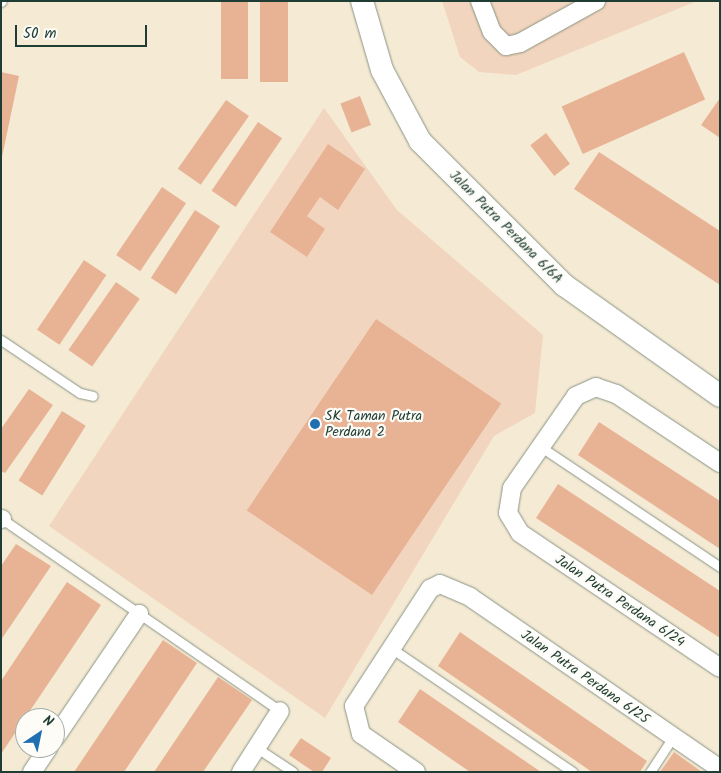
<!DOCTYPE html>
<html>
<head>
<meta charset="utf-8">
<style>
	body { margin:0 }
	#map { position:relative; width:721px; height:773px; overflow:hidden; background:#f5ebd5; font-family:Kalam,sans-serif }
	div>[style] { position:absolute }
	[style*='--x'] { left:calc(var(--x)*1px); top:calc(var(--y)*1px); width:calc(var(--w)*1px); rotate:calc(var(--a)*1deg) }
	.built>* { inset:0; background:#f2d5be }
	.building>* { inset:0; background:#e8b395; transform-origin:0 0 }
	.roads { filter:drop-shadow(0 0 1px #8a9484) drop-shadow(0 0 1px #8a9484) }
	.service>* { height:9px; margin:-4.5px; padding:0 4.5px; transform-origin:4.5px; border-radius:4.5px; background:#fff }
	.minor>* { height:18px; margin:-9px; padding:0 9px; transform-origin:9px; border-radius:9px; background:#fff }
	.tertiary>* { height:22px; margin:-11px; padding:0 11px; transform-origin:11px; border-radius:11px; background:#fff }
	.dots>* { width:14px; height:14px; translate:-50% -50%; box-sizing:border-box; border:2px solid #fdfcf7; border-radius:50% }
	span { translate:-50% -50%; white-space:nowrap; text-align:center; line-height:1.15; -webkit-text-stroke:4.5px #fdfcf7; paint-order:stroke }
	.street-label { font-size:14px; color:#1f3d34 }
	.poi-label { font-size:14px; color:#1f3d34 }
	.left { translate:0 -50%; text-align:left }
	.frame { position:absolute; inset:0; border:2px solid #1f3d34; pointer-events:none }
	.north { position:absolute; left:15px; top:708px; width:50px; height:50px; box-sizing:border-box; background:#fdfcf7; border:1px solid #a4b0a9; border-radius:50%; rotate:34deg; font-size:14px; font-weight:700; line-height:20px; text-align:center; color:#1f3d34 }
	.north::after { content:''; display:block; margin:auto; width:18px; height:22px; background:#1f6fb2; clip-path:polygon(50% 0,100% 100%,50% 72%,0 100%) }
	.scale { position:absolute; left:15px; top:25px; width:132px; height:22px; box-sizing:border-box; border:2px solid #1f3d34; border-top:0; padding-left:6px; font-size:15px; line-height:18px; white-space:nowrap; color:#1f3d34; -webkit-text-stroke:4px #fdfcf7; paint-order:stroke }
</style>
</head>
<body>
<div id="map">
	<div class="built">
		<div style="clip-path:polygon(442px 1px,697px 1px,516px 75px,479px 72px,460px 57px)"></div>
		<div style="clip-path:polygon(324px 108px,397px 210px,543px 335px,535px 413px,494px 436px,325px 718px,49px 526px)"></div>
	</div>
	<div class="building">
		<div style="left:221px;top:1px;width:27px;height:78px"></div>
		<div style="left:260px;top:1px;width:28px;height:81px"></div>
		<div style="left:684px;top:52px;width:52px;height:134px;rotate:66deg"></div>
		<div style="clip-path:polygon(1px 72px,19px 76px,2px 157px,1px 157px)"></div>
		<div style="left:360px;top:96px;width:31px;height:21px;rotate:69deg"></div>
		<div style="clip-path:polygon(720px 98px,720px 138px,701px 125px)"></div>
		<div style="left:226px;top:100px;width:28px;height:84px;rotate:35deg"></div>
		<div style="left:258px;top:122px;width:29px;height:83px;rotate:34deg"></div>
		<div style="left:546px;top:133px;width:39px;height:20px;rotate:52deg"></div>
		<div style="clip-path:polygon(328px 144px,365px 169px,338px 210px,320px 197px,307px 216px,325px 229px,307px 257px,270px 232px)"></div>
		<div style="clip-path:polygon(599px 152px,720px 231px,720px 285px,574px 189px)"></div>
		<div style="left:162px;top:187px;width:29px;height:82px;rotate:34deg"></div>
		<div style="left:195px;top:210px;width:30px;height:81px;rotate:33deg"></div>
		<div style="left:84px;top:260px;width:27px;height:84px;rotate:34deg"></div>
		<div style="left:116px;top:282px;width:29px;height:83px;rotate:35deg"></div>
		<div style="left:376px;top:319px;width:151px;height:231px;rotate:34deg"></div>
		<div style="clip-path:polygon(29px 389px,53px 405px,5px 473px,1px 471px,1px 429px)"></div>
		<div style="left:62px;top:411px;width:28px;height:82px;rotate:32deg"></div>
		<div style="clip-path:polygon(599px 422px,720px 501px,720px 549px,578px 455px)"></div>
		<div style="clip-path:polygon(558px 484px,720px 591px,720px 638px,536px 518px)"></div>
		<div style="clip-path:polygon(16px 544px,51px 566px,1px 640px,1px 566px)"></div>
		<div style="clip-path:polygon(67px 582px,101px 605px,1px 754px,1px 681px)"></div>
		<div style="clip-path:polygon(460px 632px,647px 761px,640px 772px,592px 772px,438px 666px)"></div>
		<div style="clip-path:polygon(163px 640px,197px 663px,124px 772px,74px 772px)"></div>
		<div style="clip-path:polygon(218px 677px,252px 700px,203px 772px,154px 772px)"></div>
		<div style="clip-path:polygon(420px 689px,541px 772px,470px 772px,398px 722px)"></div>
		<div style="clip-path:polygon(301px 738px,331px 758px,322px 772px,314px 772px,289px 755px)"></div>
		<div style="clip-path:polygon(674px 752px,702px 772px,660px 772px)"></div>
	</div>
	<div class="roads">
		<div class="service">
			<div style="--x:1;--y:2;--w:1;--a:-45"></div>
			<div style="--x:1;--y:340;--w:95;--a:33.9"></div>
			<div style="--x:80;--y:393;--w:13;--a:13"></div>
			<div style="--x:541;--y:447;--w:216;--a:33.8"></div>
			<div style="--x:2;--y:519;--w:338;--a:34.6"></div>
			<div style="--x:391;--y:648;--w:220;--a:34.3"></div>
			<div style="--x:257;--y:748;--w:43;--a:33.7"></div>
			<div style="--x:650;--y:772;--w:42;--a:-56.7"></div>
		</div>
		<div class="minor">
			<div style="--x:480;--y:1;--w:33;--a:69"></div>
			<div style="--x:492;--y:32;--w:20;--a:45"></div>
			<div style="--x:506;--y:46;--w:14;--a:-12"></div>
			<div style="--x:520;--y:43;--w:87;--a:-28.9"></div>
			<div style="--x:720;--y:463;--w:125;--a:-146.4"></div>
			<div style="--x:616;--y:394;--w:21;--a:-161"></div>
			<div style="--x:596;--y:387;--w:22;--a:156"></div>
			<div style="--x:576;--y:396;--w:112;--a:124.8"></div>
			<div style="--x:512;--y:488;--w:25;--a:99"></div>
			<div style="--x:508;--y:513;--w:23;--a:59"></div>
			<div style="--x:520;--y:533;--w:241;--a:34"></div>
			<div style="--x:1;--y:519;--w:1;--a:0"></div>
			<div style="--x:55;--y:738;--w:150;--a:-55.9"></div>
			<div style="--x:32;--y:772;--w:29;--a:-56"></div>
			<div style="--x:241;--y:772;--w:72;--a:-57.4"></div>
			<div style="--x:416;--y:772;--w:67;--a:-145.4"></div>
			<div style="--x:361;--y:734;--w:29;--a:-104"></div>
			<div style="--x:354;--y:706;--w:140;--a:-57"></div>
			<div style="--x:430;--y:589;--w:11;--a:-27"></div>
			<div style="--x:440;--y:584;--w:33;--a:23"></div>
			<div style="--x:470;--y:597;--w:303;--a:34.5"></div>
		</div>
		<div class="tertiary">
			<div style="--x:362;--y:1;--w:72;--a:73.8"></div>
			<div style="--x:382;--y:70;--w:81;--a:61.8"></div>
			<div style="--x:420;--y:141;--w:204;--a:45"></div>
			<div style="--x:564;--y:285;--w:191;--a:35.4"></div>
		</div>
	</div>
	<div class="dots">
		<div style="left:315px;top:424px;background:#1f6fb2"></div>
	</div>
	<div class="street-label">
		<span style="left:506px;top:227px;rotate:45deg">Jalan Putra Perdana 6/6A</span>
		<span style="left:620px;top:601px;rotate:34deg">Jalan Putra Perdana 6/24</span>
		<span style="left:585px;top:677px;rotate:35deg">Jalan Putra Perdana 6/25</span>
	</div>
	<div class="poi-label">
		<span class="left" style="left:325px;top:424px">SK Taman Putra<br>Perdana 2</span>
	</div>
	<div class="frame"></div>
	<div class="north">N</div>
	<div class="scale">50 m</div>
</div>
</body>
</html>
